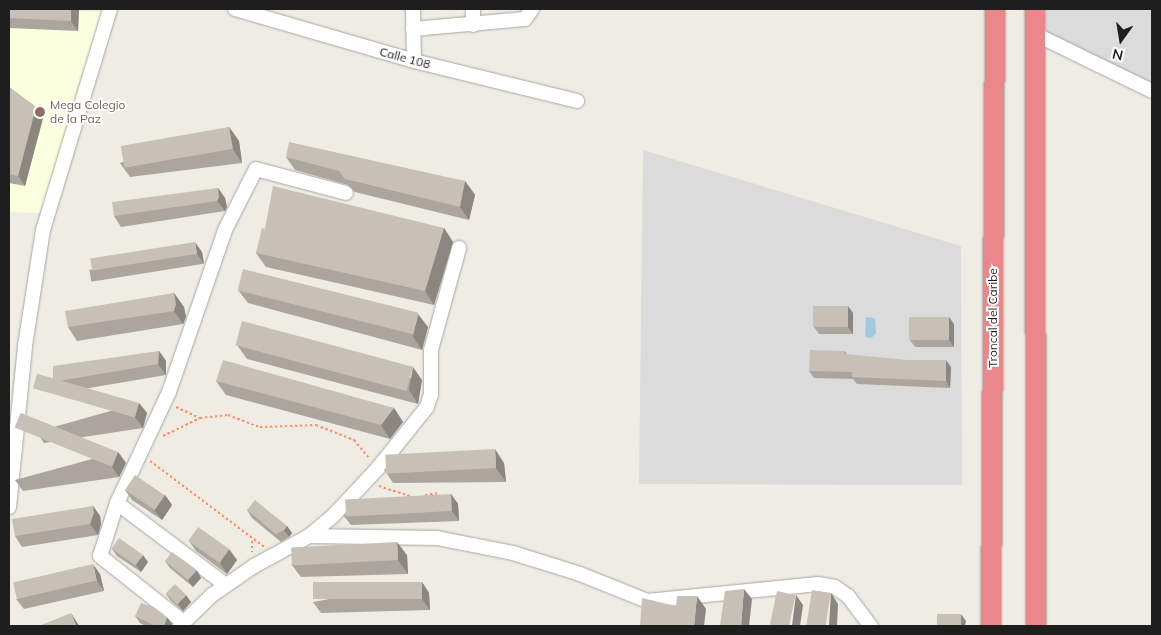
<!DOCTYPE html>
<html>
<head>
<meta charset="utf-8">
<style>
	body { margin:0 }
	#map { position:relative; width:1161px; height:635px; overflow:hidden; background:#efede3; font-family:Mulish,sans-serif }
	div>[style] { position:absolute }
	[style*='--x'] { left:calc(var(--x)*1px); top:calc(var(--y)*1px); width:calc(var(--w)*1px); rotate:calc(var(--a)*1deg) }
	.residential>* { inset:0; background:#dcdbdb }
	.education>* { inset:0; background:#faffdd }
	.water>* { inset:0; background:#a1c8df }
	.path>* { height:2px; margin-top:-1px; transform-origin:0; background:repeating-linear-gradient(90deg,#ff8b65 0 2.5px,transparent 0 5px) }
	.roads { filter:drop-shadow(0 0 1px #a5a5a5) drop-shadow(0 0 1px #a5a5a5) }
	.minor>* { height:14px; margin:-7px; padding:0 7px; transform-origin:7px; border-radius:7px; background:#fff }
	.highway>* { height:20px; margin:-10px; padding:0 10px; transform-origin:10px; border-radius:10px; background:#eb878a }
	.wall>* { inset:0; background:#aba59d; transform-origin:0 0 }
	.shaded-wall>* { inset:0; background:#8b867f }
	.building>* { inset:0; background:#c7c0b6; transform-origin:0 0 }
	.dots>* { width:14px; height:14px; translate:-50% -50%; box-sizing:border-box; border:2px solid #fff; border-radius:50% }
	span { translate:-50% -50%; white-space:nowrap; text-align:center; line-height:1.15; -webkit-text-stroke:4px #fff; paint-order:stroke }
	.street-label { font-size:12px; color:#1e1e1e }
	.education-label { font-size:12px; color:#785e54 }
	.left { translate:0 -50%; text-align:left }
	.frame { position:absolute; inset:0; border:10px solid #1e1e1e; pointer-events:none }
	.north { position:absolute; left:1096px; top:15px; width:50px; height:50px; -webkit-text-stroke:4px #fff; paint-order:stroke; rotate:193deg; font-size:14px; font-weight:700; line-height:20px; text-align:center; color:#1e1e1e }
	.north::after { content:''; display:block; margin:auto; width:18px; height:22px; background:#1e1e1e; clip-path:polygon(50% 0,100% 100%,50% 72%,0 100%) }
</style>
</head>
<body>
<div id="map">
	<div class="residential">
		<div style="clip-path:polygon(1046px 9px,1152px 9px,1152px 97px,1046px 44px)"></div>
		<div style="clip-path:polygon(643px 150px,961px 246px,962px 485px,639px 484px)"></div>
	</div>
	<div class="education">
		<div style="clip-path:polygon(9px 9px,103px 12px,41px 213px,9px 212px)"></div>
	</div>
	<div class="water">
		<div style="clip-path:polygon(866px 317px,875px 318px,876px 334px,871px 338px,865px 337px)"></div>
	</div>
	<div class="path">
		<div style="--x:176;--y:407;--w:26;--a:25"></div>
		<div style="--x:163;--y:436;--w:41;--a:-25.9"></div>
		<div style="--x:200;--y:418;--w:28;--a:-6"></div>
		<div style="--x:228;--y:415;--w:34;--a:21"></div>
		<div style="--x:260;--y:427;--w:56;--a:-2"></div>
		<div style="--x:316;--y:425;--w:41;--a:21.5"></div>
		<div style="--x:354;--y:440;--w:25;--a:50"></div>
		<div style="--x:150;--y:461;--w:143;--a:37"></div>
		<div style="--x:379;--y:486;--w:33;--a:18"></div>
		<div style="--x:425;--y:495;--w:15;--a:-8"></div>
		<div style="--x:252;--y:541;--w:11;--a:90"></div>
	</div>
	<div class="roads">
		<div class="minor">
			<div style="--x:235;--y:9;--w:186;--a:16.2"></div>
			<div style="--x:414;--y:61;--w:168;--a:13.8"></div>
			<div style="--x:413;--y:9;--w:52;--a:88.9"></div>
			<div style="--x:473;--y:9;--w:16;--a:90"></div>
			<div style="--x:413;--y:29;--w:112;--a:-5.1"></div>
			<div style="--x:525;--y:19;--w:12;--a:-55"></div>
			<div style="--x:1035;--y:34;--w:130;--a:26"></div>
			<div style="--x:117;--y:503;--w:136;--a:37"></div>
			<div style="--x:9;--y:507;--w:162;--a:-84.3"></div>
			<div style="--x:25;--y:346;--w:117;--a:-81.2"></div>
			<div style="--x:43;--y:230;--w:231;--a:-73.1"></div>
			<div style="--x:309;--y:536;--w:128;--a:0.9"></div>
			<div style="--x:437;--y:538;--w:77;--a:11.2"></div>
			<div style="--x:513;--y:553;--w:70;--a:17.4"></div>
			<div style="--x:580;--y:574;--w:72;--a:21.9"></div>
			<div style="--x:647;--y:601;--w:172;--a:-5.7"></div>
			<div style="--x:818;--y:584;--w:17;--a:10"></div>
			<div style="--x:835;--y:587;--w:16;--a:35"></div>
			<div style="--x:848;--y:596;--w:38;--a:53"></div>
			<div style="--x:182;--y:621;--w:105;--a:-141.6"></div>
			<div style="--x:100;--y:556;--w:56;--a:-72.2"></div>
			<div style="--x:117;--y:503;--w:123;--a:-64.9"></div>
			<div style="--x:169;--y:392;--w:171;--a:-70.9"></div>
			<div style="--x:225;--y:230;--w:68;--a:-63.1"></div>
			<div style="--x:256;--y:169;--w:93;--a:14.9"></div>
			<div style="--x:180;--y:626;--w:45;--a:-44.1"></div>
			<div style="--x:212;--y:595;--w:51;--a:-34.6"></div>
			<div style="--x:254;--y:566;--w:63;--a:-28.6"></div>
			<div style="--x:309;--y:536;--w:31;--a:-40"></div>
			<div style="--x:333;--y:516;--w:66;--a:-46.8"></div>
			<div style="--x:378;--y:468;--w:78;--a:-51.2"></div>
			<div style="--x:427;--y:407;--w:14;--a:-73"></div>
			<div style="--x:431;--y:394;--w:44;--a:-90"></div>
			<div style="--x:431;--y:350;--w:106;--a:-74.6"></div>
		</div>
		<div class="highway">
			<div style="--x:1035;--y:9;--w:617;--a:89.91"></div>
			<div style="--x:991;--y:626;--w:617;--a:-89.63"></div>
		</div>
	</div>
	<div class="wall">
		<div style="clip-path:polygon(9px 9px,79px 9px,78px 31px,9px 28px)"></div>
		<div style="clip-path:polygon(9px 87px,36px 107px,43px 118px,25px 186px,9px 183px)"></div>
		<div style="clip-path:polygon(229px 127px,239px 141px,242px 163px,130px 177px,120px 163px)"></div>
		<div style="clip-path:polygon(286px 157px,465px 181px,475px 195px,469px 220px,355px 192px,348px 185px,295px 170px)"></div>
		<div style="clip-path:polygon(218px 188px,225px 198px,227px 207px,225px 211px,121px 227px,114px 216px)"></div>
		<div style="clip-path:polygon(444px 228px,453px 242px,434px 305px,266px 267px,256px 253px,265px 229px)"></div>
		<div style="left:202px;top:252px;width:12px;height:114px;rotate:81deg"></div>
		<div style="clip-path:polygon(238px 290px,428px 327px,422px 350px,248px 303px)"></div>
		<div style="clip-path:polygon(174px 293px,184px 307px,186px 317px,183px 324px,77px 341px,68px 327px)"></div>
		<div style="clip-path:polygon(853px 313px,853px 334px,819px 334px,814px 327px)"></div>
		<div style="clip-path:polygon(954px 324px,954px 347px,915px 347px,910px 340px)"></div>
		<div style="clip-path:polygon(237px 345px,422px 380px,418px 404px,247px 359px)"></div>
		<div style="clip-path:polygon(159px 351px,166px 361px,166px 375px,60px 393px,53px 382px)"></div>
		<div style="clip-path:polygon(845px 351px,847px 355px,951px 367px,950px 388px,857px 384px,853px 379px,814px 378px,809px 371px)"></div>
		<div style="clip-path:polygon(216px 381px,394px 408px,403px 422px,390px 439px,226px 395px)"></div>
		<div style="clip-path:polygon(139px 403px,147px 413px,143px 428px,44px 443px,36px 432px)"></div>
		<div style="clip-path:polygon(118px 452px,126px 463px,119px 477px,23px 491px,15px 480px)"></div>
		<div style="clip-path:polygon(504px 463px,506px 482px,393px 483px,384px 469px)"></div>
		<div style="clip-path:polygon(125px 490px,165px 495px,172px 505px,162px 520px,132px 500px)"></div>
		<div style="clip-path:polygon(451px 494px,458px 504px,459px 521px,351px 525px,343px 515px)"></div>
		<div style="clip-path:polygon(93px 506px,100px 516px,101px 524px,98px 535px,22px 547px,15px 536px)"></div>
		<div style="clip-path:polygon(247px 510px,287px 526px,292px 533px,289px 537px,281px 542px,252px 518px)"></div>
		<div style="clip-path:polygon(189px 541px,237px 560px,227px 574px,196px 551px)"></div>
		<div style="clip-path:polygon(112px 549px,148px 562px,141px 572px,117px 556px)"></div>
		<div style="clip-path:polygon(407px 555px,408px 574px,301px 577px,291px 564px)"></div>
		<div style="clip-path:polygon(165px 561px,201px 578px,193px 587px,170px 568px)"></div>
		<div style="clip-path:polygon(100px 574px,104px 591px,24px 609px,16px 599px)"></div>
		<div style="clip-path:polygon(422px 582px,429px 593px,430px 610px,321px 613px,313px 602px)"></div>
		<div style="clip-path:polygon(166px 594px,191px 602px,183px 611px,171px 601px)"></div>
		<div style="clip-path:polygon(135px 616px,172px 624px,171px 626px,146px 626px,140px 623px)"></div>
	</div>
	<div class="shaded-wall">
		<div style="clip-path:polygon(71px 9px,79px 9px,78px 31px,71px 21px)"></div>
		<div style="clip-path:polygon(36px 107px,43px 118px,25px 186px,18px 176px)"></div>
		<div style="clip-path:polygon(229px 127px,239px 141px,242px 163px,233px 149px)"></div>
		<div style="clip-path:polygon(465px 181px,475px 195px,469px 220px,460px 207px)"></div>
		<div style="clip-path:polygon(218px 188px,225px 198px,227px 207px,225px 211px,217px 201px)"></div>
		<div style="clip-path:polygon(444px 228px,453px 242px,434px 305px,425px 291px)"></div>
		<div style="clip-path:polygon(195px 242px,202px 252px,204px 264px,197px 254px)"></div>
		<div style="clip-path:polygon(174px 293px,184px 307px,186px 317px,183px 324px,174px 311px)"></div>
		<div style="clip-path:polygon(848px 306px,853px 313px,853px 334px,848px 327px)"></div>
		<div style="clip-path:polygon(418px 314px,428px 327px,422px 350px,413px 337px)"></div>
		<div style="clip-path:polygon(949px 317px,954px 324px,954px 347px,949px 340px)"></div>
		<div style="clip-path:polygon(159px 351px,166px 361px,166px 375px,158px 364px)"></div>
		<div style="clip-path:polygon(946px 360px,951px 367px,950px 388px,946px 381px)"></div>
		<div style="clip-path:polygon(413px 367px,422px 380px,418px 404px,409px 390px)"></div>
		<div style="clip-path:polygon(139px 403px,147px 413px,143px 428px,135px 417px)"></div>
		<div style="clip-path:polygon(394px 408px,403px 422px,390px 439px,381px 425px)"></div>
		<div style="clip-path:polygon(495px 449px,504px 463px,506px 482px,496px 468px)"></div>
		<div style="clip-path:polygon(118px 452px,126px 463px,119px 477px,112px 467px)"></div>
		<div style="clip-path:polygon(451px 494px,458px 504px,459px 521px,452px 511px)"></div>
		<div style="clip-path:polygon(165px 495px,172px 505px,162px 520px,154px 510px)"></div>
		<div style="clip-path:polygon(93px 506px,100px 516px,101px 524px,98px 535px,90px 524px)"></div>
		<div style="clip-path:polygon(287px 526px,292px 533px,289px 537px,284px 530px)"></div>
		<div style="clip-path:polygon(397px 542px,407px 555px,408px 574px,398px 560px)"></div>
		<div style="clip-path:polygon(229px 549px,237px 560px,227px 574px,220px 563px)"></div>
		<div style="clip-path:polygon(143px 555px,148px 562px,141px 572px,136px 565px)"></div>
		<div style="clip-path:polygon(93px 564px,100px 574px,104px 591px,97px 581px)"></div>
		<div style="clip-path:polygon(197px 570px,201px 578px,193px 587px,188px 580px)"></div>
		<div style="clip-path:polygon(422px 582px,429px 593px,430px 610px,422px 599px)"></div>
		<div style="clip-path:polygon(744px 589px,752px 599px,749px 626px,741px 626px)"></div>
		<div style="clip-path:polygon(831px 593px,838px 604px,837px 626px,829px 626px)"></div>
		<div style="clip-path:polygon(186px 595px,191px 602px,183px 611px,178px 604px)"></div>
		<div style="clip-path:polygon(796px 595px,803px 605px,800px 626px,792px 626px)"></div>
		<div style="clip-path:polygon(697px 596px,706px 609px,704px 626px,694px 626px)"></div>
		<div style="clip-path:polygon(71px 613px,78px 624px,79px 626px,76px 626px)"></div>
		<div style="clip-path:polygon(961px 614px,966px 621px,965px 626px,960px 626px)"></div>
		<div style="clip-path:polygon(167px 617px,172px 624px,171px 626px,164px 626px)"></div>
	</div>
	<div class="building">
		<div style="clip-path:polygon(9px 9px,71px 9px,71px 21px,9px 18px)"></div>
		<div style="clip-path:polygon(9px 87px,36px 107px,18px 176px,9px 174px)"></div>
		<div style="left:229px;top:127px;width:22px;height:110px;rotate:80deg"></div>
		<div style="clip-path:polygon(289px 142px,465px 181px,460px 207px,345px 179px,339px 171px,286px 157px)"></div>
		<div style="clip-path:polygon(273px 186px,444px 228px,425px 291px,256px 253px,262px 228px,265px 229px)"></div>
		<div style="clip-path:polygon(218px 188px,219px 197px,217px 201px,114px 216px,112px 202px)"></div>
		<div style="left:195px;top:242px;width:12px;height:106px;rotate:81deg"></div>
		<div style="left:243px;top:269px;width:181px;height:22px;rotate:14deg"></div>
		<div style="clip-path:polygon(174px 293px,176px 304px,174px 311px,68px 327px,65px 311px)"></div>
		<div style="left:848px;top:306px;width:21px;height:35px;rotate:90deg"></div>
		<div style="left:909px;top:317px;width:40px;height:23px"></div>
		<div style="left:242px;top:321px;width:177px;height:25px;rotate:15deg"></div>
		<div style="clip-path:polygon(810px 350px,845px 351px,844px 354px,908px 360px,946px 360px,946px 381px,852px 377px,852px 372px,809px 371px)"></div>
		<div style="clip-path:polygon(159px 351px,158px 364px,53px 382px,53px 366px)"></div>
		<div style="clip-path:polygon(223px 360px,394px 408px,381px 425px,216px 381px)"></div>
		<div style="left:139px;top:403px;width:15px;height:106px;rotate:106deg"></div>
		<div style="left:495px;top:449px;width:19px;height:110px;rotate:87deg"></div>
		<div style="left:118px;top:452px;width:16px;height:105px;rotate:112deg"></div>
		<div style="left:135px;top:475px;width:36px;height:18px;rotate:34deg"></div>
		<div style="left:451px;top:494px;width:17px;height:106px;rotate:87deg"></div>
		<div style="clip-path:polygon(255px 500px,287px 526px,284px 530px,276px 534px,247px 510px)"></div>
		<div style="clip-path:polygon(93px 506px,94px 513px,90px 524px,15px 536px,12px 519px)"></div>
		<div style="left:198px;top:527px;width:38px;height:17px;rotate:35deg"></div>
		<div style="left:119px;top:538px;width:29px;height:13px;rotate:35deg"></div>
		<div style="left:397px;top:542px;width:18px;height:106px;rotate:87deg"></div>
		<div style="clip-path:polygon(172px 552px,197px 570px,188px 580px,165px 561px)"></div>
		<div style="left:93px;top:564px;width:17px;height:82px;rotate:77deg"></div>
		<div style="left:422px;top:582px;width:17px;height:109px;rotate:90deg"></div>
		<div style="left:175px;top:584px;width:16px;height:13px;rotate:45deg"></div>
		<div style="clip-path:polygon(744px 589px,741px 626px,720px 626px,725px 591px)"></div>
		<div style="left:812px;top:590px;width:19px;height:36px;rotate:9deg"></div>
		<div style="left:777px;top:591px;width:19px;height:35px;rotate:12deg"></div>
		<div style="clip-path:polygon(677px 596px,697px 596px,694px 626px,640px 626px,642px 598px,676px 606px)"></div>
		<div style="clip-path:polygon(141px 603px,154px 607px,167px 617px,164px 626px,155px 626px,135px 616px)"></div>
		<div style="clip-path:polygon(71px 613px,76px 626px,39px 626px)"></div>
		<div style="left:937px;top:614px;width:24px;height:12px"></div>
	</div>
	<div class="dots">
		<div style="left:40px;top:112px;background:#8d6e63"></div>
	</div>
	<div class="street-label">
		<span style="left:405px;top:58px;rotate:15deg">Calle 108</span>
		<span style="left:993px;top:318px;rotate:-90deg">Troncal del Caribe</span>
	</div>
	<div class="education-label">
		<span class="left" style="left:50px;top:112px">Mega Colegio<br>de la Paz</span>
	</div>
	<div class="frame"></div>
	<div class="north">N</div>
</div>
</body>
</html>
